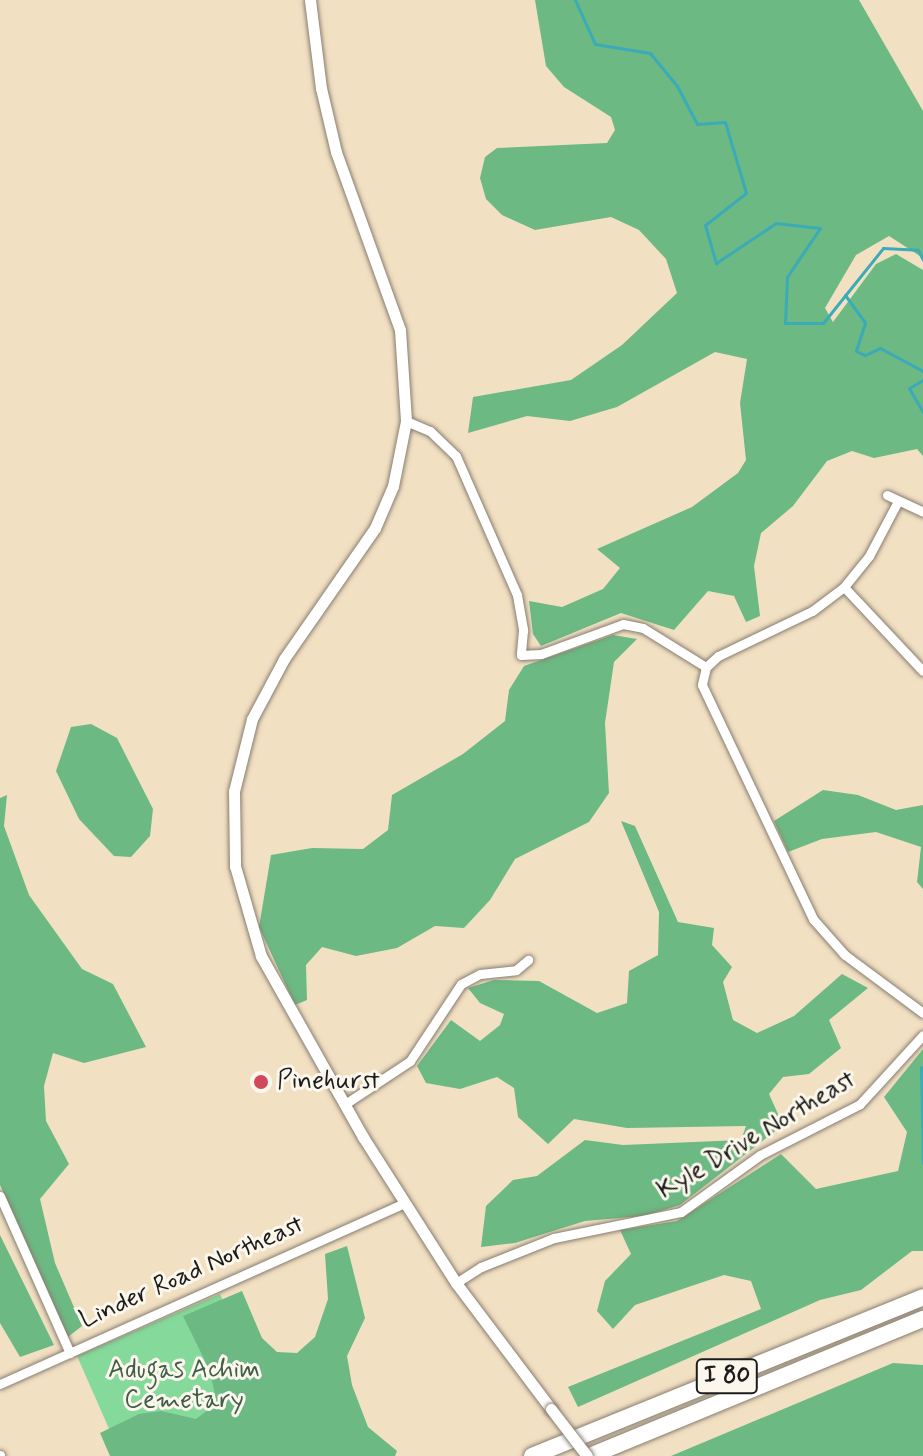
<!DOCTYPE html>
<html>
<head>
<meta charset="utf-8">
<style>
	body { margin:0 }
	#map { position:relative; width:923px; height:1456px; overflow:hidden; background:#f2e0c3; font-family:Mynerve,sans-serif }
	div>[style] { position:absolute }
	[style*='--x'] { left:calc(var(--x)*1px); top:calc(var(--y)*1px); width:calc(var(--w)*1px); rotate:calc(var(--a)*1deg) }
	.green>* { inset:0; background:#85d99b }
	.forest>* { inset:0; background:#6cb983 }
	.stream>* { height:3px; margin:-1.5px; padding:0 1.5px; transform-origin:1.5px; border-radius:1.5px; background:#3babb8 }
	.roads { filter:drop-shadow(0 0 2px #877e70) drop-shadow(0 0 2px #877e70) }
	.minor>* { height:9px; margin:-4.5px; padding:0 4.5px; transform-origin:4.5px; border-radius:4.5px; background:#fff }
	.tertiary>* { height:11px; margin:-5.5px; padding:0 5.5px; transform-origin:5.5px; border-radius:5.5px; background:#fff }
	.motorway>* { height:16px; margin:-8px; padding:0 8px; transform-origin:8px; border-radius:8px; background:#fff }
	.bridges { filter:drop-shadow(0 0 2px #877e70) drop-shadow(0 0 2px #877e70) }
	.tertiary-bridge>* { height:11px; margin:-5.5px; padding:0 5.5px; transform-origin:5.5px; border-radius:5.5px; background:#fff }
	.dots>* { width:22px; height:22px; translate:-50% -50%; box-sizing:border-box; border:4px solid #fbf7ec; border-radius:50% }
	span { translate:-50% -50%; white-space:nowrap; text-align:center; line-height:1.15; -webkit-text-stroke:6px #fbf7ec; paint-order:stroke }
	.shield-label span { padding:2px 6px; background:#fbf7ec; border:2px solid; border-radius:6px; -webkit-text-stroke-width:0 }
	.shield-label { font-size:24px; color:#1c1c1c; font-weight:700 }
	.poi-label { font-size:26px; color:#1c1c1c }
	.left { translate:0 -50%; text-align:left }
	.street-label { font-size:26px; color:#1c1c1c }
	.park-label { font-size:26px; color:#415e48 }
</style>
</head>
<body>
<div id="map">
	<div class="green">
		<div style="clip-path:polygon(220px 1294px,293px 1456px,121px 1456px,77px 1356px)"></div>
	</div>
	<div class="forest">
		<div style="clip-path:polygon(535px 0,859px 0,923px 111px,923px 258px,889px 236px,856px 255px,825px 308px,833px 322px,876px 264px,896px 254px,923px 270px,923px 456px,917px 449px,874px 458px,852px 451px,827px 461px,793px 506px,761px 533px,754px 566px,760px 616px,746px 622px,734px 596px,708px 591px,674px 630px,621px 613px,541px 646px,533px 634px,529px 601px,562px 607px,603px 589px,620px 568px,597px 549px,692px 507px,738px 473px,746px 460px,740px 403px,747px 359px,715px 352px,617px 407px,570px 421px,527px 416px,468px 433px,473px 397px,571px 380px,622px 345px,677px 293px,666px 259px,639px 230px,611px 217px,535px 230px,502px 215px,486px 199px,480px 178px,485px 157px,497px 148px,607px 143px,615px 130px,611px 117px,564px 87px,546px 66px)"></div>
		<div style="clip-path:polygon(613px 635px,637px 639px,614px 662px,605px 723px,609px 793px,589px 822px,515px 859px,490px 900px,464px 928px,435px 926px,397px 948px,356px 956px,322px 947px,306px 965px,307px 1000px,295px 1005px,259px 927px,271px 855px,312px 848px,363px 849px,388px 830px,392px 795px,463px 754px,505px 721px,509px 690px,524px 666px)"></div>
		<div style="clip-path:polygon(91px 724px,117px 738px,153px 809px,150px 836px,131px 857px,114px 856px,79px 819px,56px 771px,71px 727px)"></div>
		<div style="clip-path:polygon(823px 790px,858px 795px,896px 810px,923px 805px,923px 889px,917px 882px,921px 847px,876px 832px,822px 839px,788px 852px,774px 821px)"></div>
		<div style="clip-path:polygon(7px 795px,4px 826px,29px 895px,82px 969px,113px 984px,146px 1047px,84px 1063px,53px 1053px,44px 1086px,46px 1121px,69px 1164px,40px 1199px,55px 1263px,82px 1326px,68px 1337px,0 1185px,0 798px)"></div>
		<div style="clip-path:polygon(621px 821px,635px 826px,678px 922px,714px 928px,712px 945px,732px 967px,723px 982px,733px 1020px,757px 1033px,794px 1016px,842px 974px,868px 988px,829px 1020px,841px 1048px,809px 1074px,783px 1077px,769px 1094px,783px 1125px,680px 1205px,644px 1216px,585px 1221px,515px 1243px,481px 1247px,486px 1206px,513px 1180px,537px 1176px,585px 1140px,623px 1145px,741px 1140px,746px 1126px,627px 1128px,574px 1119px,548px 1144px,518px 1117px,514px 1088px,497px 1077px,460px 1089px,426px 1083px,417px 1066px,451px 1020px,480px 1041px,500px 1025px,504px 1014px,480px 1003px,468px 988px,494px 980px,539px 981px,597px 1013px,627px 1003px,629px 971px,658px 955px,659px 912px)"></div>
		<div style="clip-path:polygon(923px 1049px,923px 1251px,912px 1251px,861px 1290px,820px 1300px,578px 1407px,568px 1387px,761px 1309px,751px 1281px,724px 1275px,635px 1305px,613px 1329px,597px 1311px,605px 1281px,631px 1254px,620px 1230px,677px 1221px,781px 1154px,816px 1189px,898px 1171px,907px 1132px,884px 1097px)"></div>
		<div style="clip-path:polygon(0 1235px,54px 1345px,20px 1357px,0 1323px)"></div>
		<div style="clip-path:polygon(347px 1246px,365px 1318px,347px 1356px,352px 1385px,368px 1427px,397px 1451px,395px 1456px,110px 1456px,100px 1433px,139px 1414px,161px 1411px,196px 1419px,217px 1403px,209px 1369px,183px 1316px,242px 1291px,262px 1338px,277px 1352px,297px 1353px,315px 1337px,328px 1299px,325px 1254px)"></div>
		<div style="clip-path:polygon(893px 1363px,923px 1365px,923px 1456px,671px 1456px)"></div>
	</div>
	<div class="stream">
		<div style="--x:575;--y:0;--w:48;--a:65.6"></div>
		<div style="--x:595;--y:44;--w:56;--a:9.3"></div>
		<div style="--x:650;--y:53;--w:43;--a:50.7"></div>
		<div style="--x:677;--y:86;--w:43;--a:62.2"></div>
		<div style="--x:697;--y:124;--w:28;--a:-4"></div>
		<div style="--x:725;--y:122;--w:74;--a:73.5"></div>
		<div style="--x:746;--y:193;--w:52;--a:142"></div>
		<div style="--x:705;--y:225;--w:40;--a:74"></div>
		<div style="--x:716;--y:263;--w:72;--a:-33.7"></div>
		<div style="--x:776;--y:223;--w:44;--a:6.5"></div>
		<div style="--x:820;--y:228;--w:59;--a:124"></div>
		<div style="--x:787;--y:277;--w:46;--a:92.5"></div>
		<div style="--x:785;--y:323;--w:38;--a:0"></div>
		<div style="--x:823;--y:323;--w:96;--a:-51.3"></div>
		<div style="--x:883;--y:248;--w:35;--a:3"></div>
		<div style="--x:918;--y:250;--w:11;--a:63"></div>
		<div style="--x:845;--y:295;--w:34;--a:54"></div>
		<div style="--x:865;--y:323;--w:29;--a:108"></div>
		<div style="--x:856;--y:351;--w:10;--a:24"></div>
		<div style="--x:865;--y:355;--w:17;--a:-25"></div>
		<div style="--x:880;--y:348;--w:49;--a:28.1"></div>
		<div style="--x:923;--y:380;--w:16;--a:150"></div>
		<div style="--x:909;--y:388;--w:28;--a:60"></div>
		<div style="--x:921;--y:1067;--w:96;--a:88.8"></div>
	</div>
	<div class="roads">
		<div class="minor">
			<div style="--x:406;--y:421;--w:26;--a:23"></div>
			<div style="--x:430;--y:431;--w:36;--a:44"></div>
			<div style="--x:456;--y:456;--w:152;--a:66.3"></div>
			<div style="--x:517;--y:595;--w:36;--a:80"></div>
			<div style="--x:523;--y:630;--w:25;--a:95"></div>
			<div style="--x:521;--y:655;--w:20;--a:-3"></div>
			<div style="--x:541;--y:654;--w:87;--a:-20.1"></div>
			<div style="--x:623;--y:624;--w:20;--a:11"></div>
			<div style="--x:643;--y:628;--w:74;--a:31.8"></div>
			<div style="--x:887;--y:495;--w:40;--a:25"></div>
			<div style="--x:898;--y:501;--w:62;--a:117.8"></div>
			<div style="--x:869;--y:556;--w:40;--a:129"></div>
			<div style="--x:844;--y:587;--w:40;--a:143"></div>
			<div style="--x:812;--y:611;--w:104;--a:154.4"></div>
			<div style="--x:718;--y:656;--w:16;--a:137"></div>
			<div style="--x:706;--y:667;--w:18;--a:103"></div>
			<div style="--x:702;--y:685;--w:259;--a:64.6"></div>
			<div style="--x:813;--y:919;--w:48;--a:48.4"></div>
			<div style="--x:845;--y:955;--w:97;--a:36.6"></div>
			<div style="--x:844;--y:587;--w:115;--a:46.8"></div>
			<div style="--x:345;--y:1104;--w:78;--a:-33.5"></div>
			<div style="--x:410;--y:1061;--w:92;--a:-56.5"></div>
			<div style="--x:461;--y:984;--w:21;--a:-28"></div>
			<div style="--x:480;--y:974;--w:36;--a:-6"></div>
			<div style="--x:516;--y:970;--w:16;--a:-40"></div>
			<div style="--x:0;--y:1196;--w:172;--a:66"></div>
			<div style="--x:456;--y:1283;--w:30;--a:-33"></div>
			<div style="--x:481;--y:1267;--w:79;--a:-21.7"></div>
			<div style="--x:554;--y:1238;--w:130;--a:-11.6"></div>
			<div style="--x:681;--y:1212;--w:97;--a:-35.8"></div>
			<div style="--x:760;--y:1155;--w:112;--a:-27"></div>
			<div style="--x:860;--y:1104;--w:93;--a:-47.6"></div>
			<div style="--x:0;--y:1384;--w:441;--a:-24.1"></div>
			<div style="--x:0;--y:1455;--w:1;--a:90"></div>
		</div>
		<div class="tertiary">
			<div style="--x:310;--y:0;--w:89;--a:82.9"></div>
			<div style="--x:321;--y:88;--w:66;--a:76.8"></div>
			<div style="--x:336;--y:152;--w:189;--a:70.2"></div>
			<div style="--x:400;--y:330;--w:91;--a:86.2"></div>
			<div style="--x:406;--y:421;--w:66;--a:101.3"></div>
			<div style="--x:393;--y:486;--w:46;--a:113.2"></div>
			<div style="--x:375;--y:528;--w:160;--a:124.8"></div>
			<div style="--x:284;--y:659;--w:68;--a:118.1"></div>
			<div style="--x:252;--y:719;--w:74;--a:104"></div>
			<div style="--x:234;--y:791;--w:75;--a:89.2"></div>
			<div style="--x:235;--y:866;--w:94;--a:73.9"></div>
			<div style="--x:261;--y:956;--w:208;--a:60.6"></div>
			<div style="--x:363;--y:1137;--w:173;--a:57.5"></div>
			<div style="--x:456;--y:1283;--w:158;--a:53"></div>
		</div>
		<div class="motorway">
			<div style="--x:532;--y:1456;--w:422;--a:-22.1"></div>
			<div style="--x:590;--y:1456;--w:360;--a:-22.4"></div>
		</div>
	</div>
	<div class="bridges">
		<div class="tertiary-bridge">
			<div style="--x:551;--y:1409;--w:59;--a:52.5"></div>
		</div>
	</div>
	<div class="dots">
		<div style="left:261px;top:1082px;background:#d1495b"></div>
	</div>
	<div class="shield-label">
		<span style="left:727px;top:1376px">I 80</span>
	</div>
	<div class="poi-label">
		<span class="left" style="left:277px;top:1082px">Pinehurst</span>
	</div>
	<div class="street-label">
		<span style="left:757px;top:1136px;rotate:-31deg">Kyle Drive Northeast</span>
		<span style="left:192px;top:1273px;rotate:-24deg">Linder Road Northeast</span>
	</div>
	<div class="park-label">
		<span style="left:184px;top:1386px">Adugas Achim<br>Cemetary</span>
	</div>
</div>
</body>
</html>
